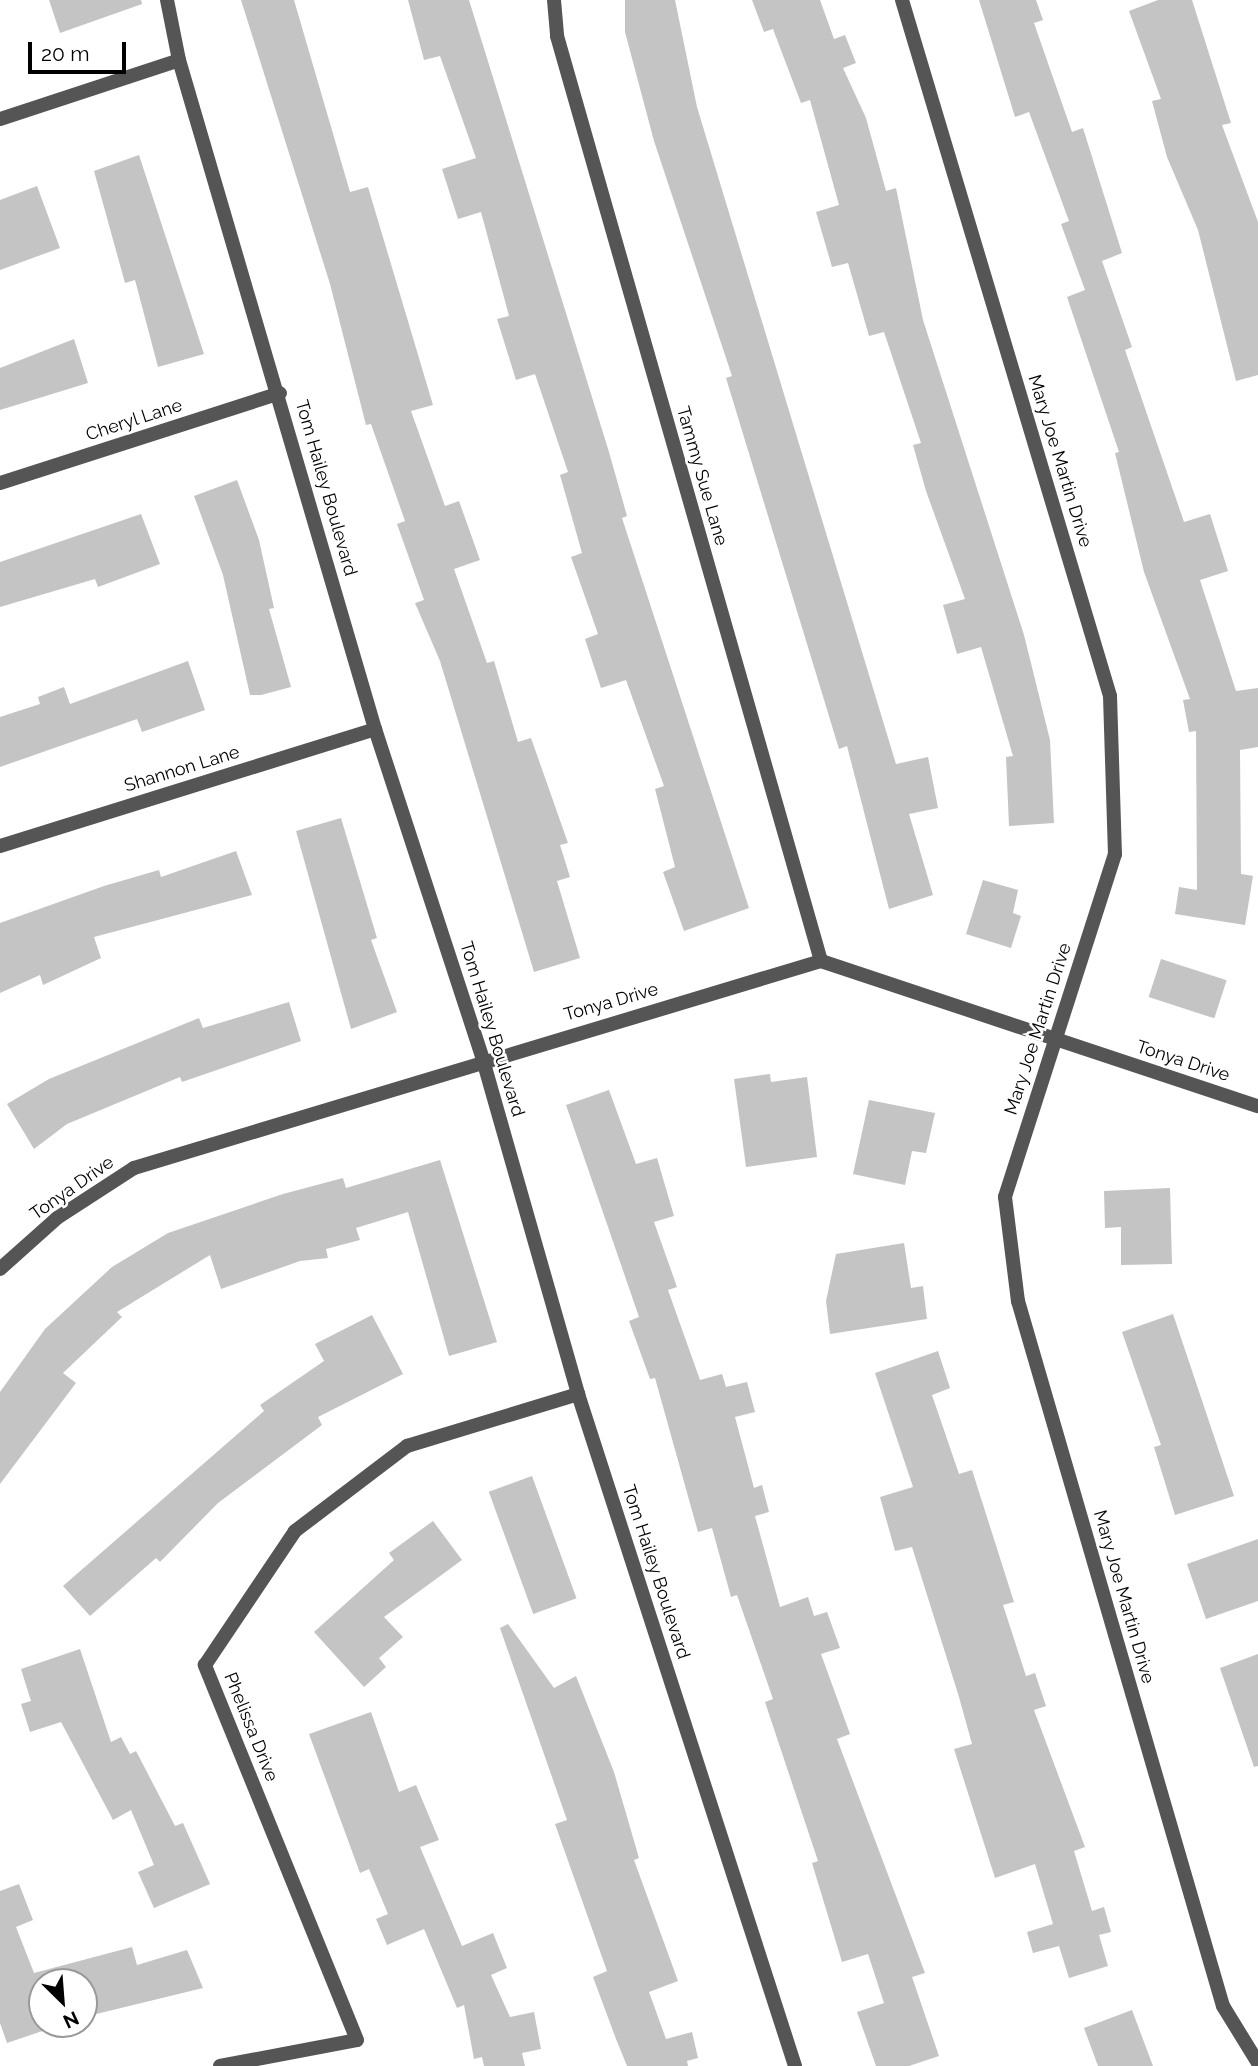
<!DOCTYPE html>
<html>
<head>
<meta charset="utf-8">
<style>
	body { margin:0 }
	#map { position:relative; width:1258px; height:2066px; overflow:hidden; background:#fff; font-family:Raleway,sans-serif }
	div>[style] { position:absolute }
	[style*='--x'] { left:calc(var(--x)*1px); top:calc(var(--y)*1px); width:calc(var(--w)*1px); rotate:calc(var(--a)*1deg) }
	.building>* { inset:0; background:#c4c4c4; transform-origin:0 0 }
	.street>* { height:14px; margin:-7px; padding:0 7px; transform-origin:7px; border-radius:7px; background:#555 }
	span { translate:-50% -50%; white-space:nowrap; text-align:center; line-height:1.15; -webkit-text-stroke:5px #fff; paint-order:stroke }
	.street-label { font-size:18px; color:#000 }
	.north { position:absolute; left:28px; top:1968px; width:70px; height:70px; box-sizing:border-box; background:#fff; border:2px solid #999; border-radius:50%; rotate:155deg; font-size:19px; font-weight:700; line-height:28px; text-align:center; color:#000 }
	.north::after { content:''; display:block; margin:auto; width:24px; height:32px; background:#000; clip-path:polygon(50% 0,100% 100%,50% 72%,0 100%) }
	.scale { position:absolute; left:28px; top:42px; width:98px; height:32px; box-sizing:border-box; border:4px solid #000; border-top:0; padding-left:9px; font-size:21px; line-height:24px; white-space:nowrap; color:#000; -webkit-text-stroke:5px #fff; paint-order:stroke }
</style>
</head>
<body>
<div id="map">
	<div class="building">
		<div style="clip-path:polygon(49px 0,141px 0,142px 4px,60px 33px)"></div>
		<div style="clip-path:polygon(241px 0,294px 0,350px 192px,368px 187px,433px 405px,411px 411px,445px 506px,459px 501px,480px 560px,454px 569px,487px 663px,494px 661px,518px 742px,531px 738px,568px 843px,560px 845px,570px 877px,557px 881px,580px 958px,534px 972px,440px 661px,415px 603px,424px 600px,397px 524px,405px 521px,371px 424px,366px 425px,330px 284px)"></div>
		<div style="clip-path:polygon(408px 0,469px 0,609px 452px,627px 516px,622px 518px,749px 908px,684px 931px,663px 872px,675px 867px,655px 789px,664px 786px,626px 680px,601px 688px,585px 639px,598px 634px,571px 557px,582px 553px,560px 475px,568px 472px,535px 374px,516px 380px,497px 319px,509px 316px,481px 212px,458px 219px,442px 169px,476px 158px,440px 56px,424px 60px)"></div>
		<div style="clip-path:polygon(625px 0,675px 0,697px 107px,896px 764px,928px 757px,938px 808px,909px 814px,933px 895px,889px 909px,847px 746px,839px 749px,726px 378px,732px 376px,654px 141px,625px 32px)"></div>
		<div style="clip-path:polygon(752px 0,820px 0,834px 39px,845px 35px,856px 63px,843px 68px,866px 118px,886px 191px,896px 188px,923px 320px,1024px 635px,1050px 740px,1054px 823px,1009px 826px,1006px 757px,1013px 756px,981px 647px,957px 654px,943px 605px,965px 599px,926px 491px,913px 445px,921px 443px,884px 332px,869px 336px,848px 263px,832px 267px,816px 212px,839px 205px,810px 100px,801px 103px,773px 29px,764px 32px)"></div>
		<div style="clip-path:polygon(979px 0,1036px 0,1043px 20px,1034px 23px,1072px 132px,1083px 128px,1122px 253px,1102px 261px,1132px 347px,1125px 350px,1184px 522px,1210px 514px,1228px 571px,1200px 580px,1236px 691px,1258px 688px,1258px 747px,1240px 750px,1241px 874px,1253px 876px,1245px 925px,1175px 914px,1179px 887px,1197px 890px,1196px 731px,1189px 732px,1183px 700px,1190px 699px,1144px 572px,1115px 453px,1119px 452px,1067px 297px,1085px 290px,1061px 224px,1069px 221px,1029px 112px,1015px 117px)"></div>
		<div style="clip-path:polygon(1158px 0,1192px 0,1231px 123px,1222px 125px,1258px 222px,1258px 375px,1236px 381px,1198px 230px,1167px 157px,1152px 101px,1161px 99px,1129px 11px)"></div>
		<div style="clip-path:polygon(139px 155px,204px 354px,158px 367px,135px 280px,125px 283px,94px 171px)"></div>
		<div style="clip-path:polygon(37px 186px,60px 248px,0 270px,0 200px)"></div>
		<div style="clip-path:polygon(74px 339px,88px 383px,0 410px,0 368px)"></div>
		<div style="clip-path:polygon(237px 480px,259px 540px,274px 608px,269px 609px,291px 687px,261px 695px,250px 695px,223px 575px,194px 496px)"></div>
		<div style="clip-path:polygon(141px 514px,160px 564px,98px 587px,95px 579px,0 607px,0 562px)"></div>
		<div style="clip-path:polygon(188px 661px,205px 710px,142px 732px,137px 719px,0 767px,0 717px,40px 704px,38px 697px,64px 687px,70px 704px)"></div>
		<div style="clip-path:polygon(341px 818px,377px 938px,371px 940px,397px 1012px,351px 1029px,296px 831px)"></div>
		<div style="clip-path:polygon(236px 851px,252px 895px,94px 937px,101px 958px,43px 985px,40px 975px,0 993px,0 923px,104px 886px,159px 870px,161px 877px)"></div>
		<div style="clip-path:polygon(983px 880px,1018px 890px,1013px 913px,1021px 916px,1011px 948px,966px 934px)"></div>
		<div style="left:1161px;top:959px;width:69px;height:40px;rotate:18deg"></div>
		<div style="clip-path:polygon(289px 1002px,301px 1041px,182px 1082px,180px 1077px,67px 1124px,34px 1149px,7px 1104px,49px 1079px,199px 1018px,203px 1028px)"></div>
		<div style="clip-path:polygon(770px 1074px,771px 1082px,807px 1077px,817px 1157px,746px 1167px,734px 1079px)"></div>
		<div style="clip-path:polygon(609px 1090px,636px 1164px,657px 1158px,674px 1216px,654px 1222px,677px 1287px,668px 1290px,700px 1380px,722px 1374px,726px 1387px,747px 1382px,755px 1412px,735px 1417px,754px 1488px,762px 1485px,769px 1512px,755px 1516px,780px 1607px,808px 1597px,814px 1616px,827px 1612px,840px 1648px,821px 1654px,850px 1734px,837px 1739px,925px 1973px,912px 1977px,939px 2056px,909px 2066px,876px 2066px,857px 2012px,884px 2003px,868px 1954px,842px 1962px,812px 1863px,818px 1861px,765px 1702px,773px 1699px,737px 1595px,731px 1597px,712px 1528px,698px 1532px,655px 1378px,650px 1379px,629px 1321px,639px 1317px,566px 1105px)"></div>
		<div style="clip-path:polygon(869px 1100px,935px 1113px,926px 1153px,912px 1151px,905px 1185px,853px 1174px)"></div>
		<div style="clip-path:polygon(440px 1160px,497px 1342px,449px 1356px,408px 1212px,356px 1228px,360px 1240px,326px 1249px,328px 1258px,300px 1261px,221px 1289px,210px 1255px,117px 1312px,122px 1317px,63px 1373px,76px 1383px,0 1484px,0 1392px,45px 1329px,112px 1267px,168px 1233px,283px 1194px,343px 1178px,346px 1188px)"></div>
		<div style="clip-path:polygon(1170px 1188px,1172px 1264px,1121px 1265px,1121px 1227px,1105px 1228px,1104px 1191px)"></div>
		<div style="clip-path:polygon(904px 1243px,911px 1288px,923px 1286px,927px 1319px,830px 1334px,826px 1301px,836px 1254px)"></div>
		<div style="clip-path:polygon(1173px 1314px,1234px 1496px,1175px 1515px,1154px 1447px,1161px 1445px,1122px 1332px)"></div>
		<div style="clip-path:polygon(372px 1315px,403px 1374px,318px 1417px,322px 1425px,218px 1503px,160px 1562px,156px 1558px,90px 1616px,63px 1586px,264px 1411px,260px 1405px,324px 1361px,315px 1344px)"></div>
		<div style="clip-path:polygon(938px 1351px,950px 1388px,932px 1395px,959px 1474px,972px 1470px,1014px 1602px,1003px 1605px,1026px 1676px,1035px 1673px,1046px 1706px,1034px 1710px,1085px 1847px,1074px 1851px,1092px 1911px,1104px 1907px,1111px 1932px,1099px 1935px,1108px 1966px,1069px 1978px,1059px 1946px,1033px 1953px,1027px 1932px,1053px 1924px,1035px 1864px,995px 1878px,954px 1749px,972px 1744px,959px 1697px,912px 1547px,895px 1551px,880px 1497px,913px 1487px,875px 1373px)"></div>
		<div style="left:532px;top:1476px;width:130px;height:46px;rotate:70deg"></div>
		<div style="clip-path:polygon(433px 1521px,462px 1560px,384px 1617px,403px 1637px,379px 1658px,386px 1667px,364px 1687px,314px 1632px,394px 1560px,389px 1553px)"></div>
		<div style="clip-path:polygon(1258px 1539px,1258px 1601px,1206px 1619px,1187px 1564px)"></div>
		<div style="clip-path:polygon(508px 1624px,554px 1688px,576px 1676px,614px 1772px,639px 1858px,634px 1860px,678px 1981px,649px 1992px,666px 2039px,692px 2032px,698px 2058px,687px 2061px,688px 2066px,627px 2066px,616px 2039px,593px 1977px,607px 1971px,555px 1824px,567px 1820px,500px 1628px)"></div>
		<div style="clip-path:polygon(80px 1649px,111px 1742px,121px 1737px,130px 1754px,136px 1751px,175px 1826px,183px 1823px,210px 1884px,154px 1908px,138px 1872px,154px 1865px,131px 1810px,113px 1820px,61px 1722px,30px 1732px,21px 1704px,31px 1701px,21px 1669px)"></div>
		<div style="clip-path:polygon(1258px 1654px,1258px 1766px,1254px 1767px,1220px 1668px)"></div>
		<div style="clip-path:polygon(371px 1712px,399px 1792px,416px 1785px,439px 1840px,420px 1847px,462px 1946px,493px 1933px,507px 1968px,491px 1975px,510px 2017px,534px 2012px,541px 2049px,522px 2053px,525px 2066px,484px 2066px,482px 2057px,474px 2059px,464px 2005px,457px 2008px,424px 1929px,387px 1945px,376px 1919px,388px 1914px,369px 1869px,360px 1873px,309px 1734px)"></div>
		<div style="clip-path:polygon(19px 1884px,33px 1920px,16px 1927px,34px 1973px,132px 1947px,137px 1965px,187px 1950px,203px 1988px,84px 2017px,84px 1982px,42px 1982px,42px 2024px,63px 2024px,7px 2043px,0 2023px,0 1891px)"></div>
		<div style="clip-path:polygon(1132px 2010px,1153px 2066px,1098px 2066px,1084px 2028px)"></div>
	</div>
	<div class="street">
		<div style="--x:167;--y:0;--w:61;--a:78.7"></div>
		<div style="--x:179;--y:60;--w:697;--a:73.67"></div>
		<div style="--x:375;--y:729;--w:348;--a:71.9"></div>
		<div style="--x:483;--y:1060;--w:347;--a:74.1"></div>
		<div style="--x:578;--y:1394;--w:706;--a:72.1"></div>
		<div style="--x:554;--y:0;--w:36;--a:85"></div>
		<div style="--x:557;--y:36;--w:962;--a:74.07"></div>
		<div style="--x:902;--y:0;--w:726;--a:73.36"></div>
		<div style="--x:1110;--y:696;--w:158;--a:88.2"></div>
		<div style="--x:1115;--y:854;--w:360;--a:107.8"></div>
		<div style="--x:1005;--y:1197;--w:105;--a:82.9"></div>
		<div style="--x:1018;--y:1301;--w:734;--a:73.79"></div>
		<div style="--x:1223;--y:2006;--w:67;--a:58.4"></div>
		<div style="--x:0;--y:119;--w:188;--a:-18.2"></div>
		<div style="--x:0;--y:483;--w:294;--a:-17.8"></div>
		<div style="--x:0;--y:846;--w:393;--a:-17.3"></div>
		<div style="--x:0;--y:1269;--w:76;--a:-41.8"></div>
		<div style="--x:57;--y:1218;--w:92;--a:-33"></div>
		<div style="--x:134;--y:1168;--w:718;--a:-16.77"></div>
		<div style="--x:821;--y:961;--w:460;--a:18.4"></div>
		<div style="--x:220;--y:2066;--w:139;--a:-10.7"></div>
		<div style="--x:357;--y:2040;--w:405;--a:-112.1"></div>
		<div style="--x:205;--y:1665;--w:161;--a:-56.1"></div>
		<div style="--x:295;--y:1531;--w:141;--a:-37.2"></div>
		<div style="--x:407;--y:1446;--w:179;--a:-16.9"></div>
	</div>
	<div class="street-label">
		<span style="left:134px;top:420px;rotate:-18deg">Cheryl Lane</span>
		<span style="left:1060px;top:461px;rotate:73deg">Mary Joe Martin Drive</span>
		<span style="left:702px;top:476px;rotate:74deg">Tammy Sue Lane</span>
		<span style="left:326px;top:488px;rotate:74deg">Tom Hailey Boulevard</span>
		<span style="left:182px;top:769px;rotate:-17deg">Shannon Lane</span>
		<span style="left:611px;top:1002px;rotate:-16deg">Tonya Drive</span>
		<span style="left:492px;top:1029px;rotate:73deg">Tom Hailey Boulevard</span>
		<span style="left:1038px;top:1029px;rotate:-72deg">Mary Joe Martin Drive</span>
		<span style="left:1183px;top:1061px;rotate:18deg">Tonya Drive</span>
		<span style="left:72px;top:1188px;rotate:-35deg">Tonya Drive</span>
		<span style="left:656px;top:1572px;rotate:72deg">Tom Hailey Boulevard</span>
		<span style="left:1124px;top:1597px;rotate:74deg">Mary Joe Martin Drive</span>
		<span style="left:251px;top:1727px;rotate:68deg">Phelissa Drive</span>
	</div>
	<div class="north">N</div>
	<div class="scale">20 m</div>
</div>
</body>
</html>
